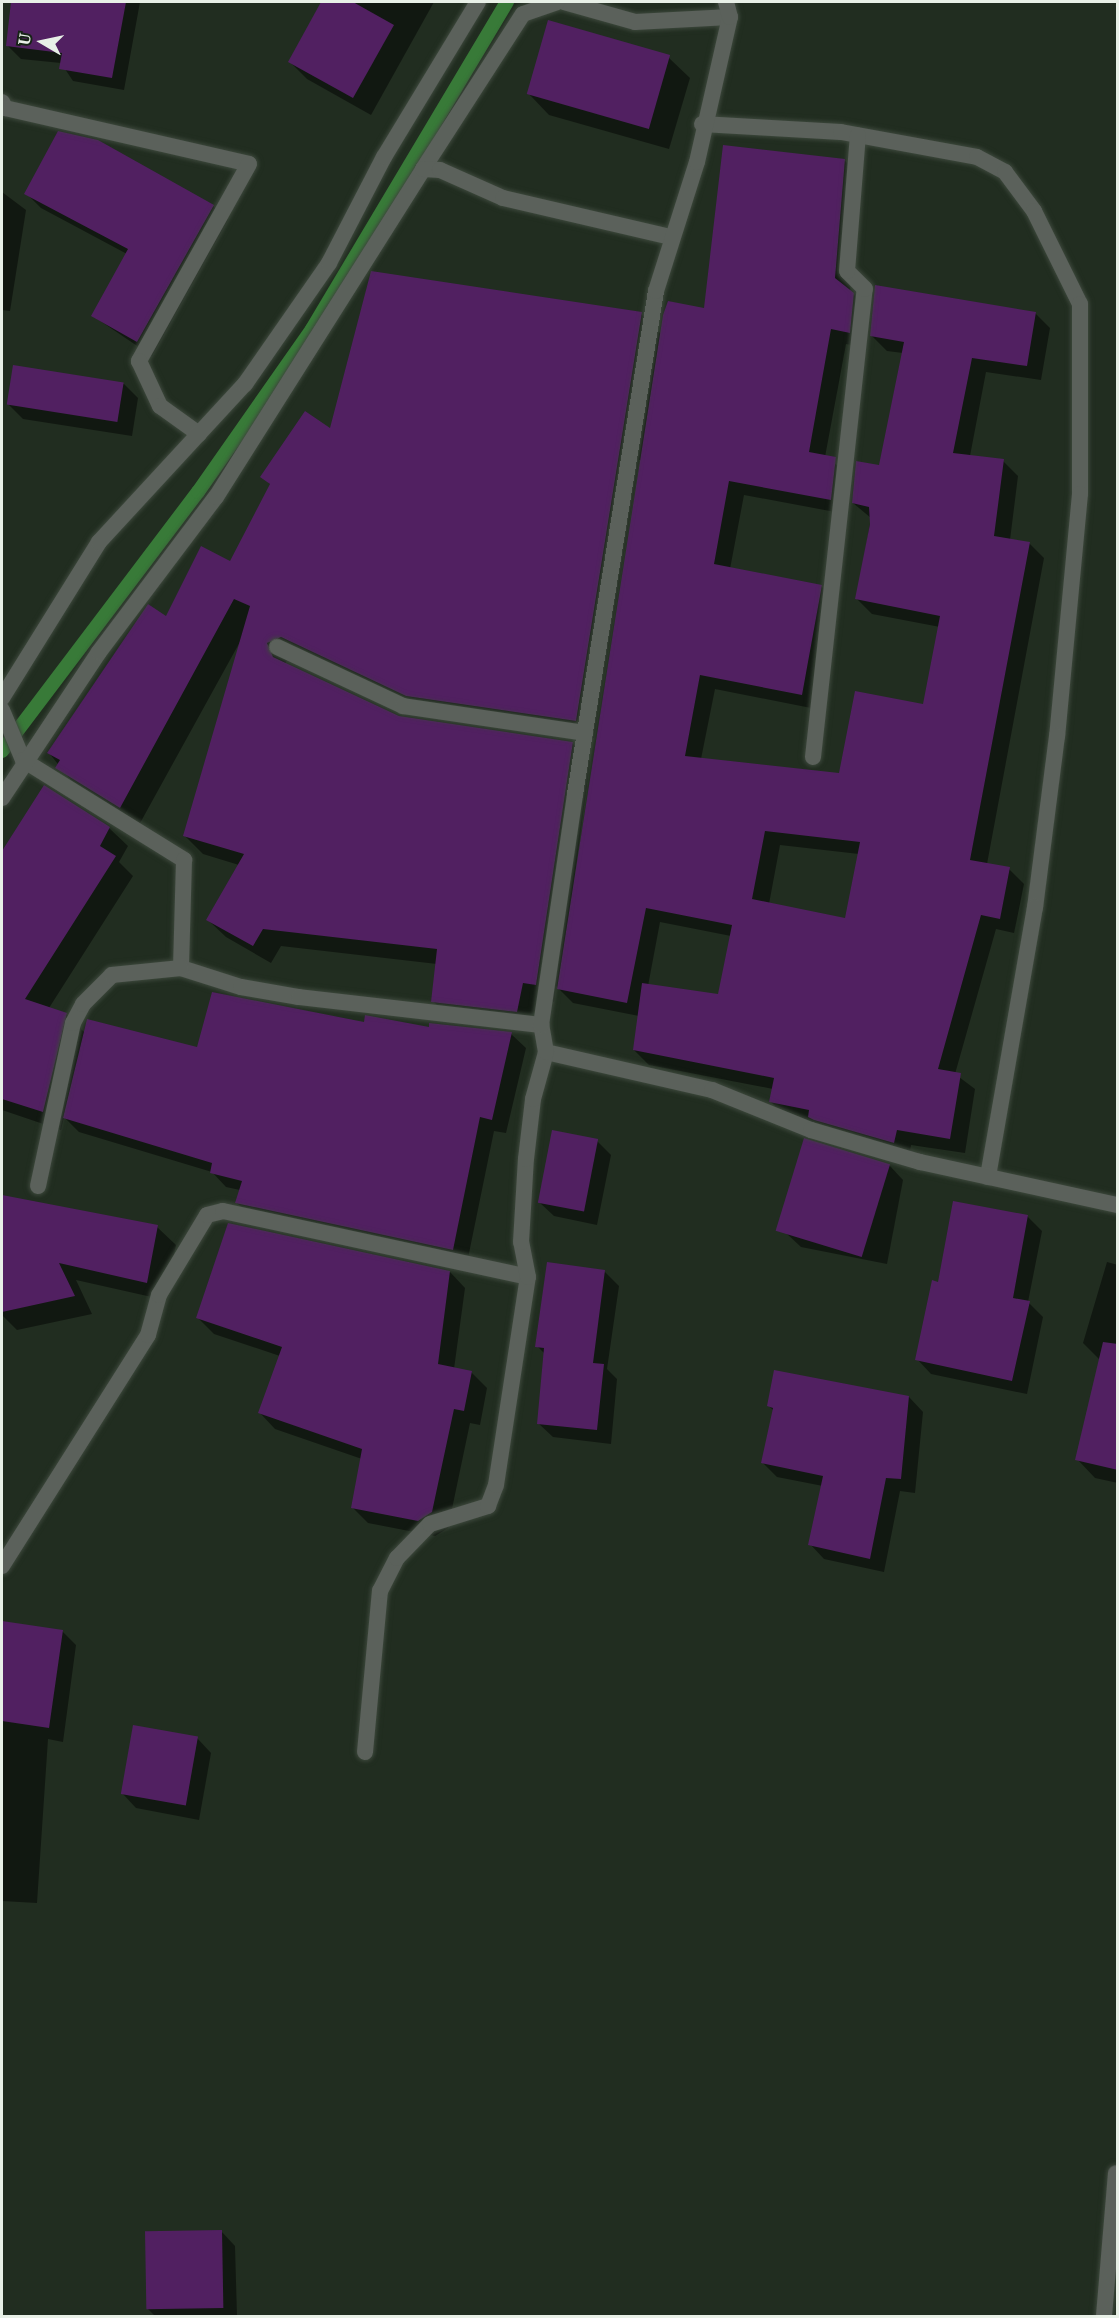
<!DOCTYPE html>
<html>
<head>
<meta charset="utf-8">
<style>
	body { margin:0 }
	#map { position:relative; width:1119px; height:2318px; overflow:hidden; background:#212d20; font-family:"Noto Serif",serif }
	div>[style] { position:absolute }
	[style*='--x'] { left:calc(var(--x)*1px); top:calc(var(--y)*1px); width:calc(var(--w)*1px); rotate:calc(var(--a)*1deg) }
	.shadow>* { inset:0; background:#0007 }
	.stream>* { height:14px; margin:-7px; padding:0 7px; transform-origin:7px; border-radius:7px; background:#387a38 }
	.building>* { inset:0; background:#512061; transform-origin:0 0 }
	.roads { filter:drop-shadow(0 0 2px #3d483c) drop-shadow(0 0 2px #3d483c) }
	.service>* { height:16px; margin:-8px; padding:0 8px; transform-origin:8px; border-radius:8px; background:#5b615b }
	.minor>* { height:16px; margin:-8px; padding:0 8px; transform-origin:8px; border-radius:8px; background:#5b615b }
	span { translate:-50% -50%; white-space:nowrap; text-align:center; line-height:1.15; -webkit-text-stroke:4.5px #172317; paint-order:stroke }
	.frame { position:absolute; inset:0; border:3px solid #e8f0e7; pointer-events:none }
	.north { position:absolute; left:12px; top:12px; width:60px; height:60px; -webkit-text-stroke:4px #172317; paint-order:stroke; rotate:279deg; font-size:16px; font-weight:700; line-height:24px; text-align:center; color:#e8f0e7 }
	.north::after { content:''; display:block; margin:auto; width:21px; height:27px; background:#e8f0e7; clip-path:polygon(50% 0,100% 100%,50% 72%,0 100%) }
</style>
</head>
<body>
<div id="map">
	<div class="shadow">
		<div style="clip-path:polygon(12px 2px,140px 2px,124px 90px,73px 81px,61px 63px,21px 59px,8px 46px)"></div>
		<div style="clip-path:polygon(323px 2px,434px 2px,371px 115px,307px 79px,290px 62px)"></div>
		<div style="clip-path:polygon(669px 58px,690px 78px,669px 149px,549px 115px,529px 94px)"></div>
		<div style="clip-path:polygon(evenodd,845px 161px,860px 176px,850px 291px,868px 309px,864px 347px,846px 344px,825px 457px,850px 474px,846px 514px,744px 495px,730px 569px,821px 586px,836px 601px,816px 709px,715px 689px,701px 759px,841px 775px,924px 706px,940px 627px,872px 614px,857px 599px,871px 518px,853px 503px,880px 467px,903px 353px,887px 351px,872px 336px,1035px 313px,1050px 328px,1041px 380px,986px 372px,970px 456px,1003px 461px,1018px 476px,1010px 540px,1029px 543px,1044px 558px,987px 864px,1009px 869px,1024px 884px,1014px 933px,996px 929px,955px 1074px,975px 1089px,965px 1153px,911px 1145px,909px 1157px,785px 1116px,770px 1101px,773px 1089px,649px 1065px,634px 1050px,639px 1016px,573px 1003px,556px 986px,554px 1002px,541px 1000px,534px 1029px,451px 1019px,433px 1001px,437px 964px,281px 946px,271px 963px,226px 937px,208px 920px,239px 865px,203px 854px,185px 836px,241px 640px,139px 825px,75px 785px,49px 753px,167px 619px,230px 563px,271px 485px,262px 476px,331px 431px,641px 314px,661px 334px,705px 310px,845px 161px,639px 460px,642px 460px,567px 935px,590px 761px,572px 743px,398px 717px,285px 664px,289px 656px,425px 713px,594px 738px,639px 460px,845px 161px,780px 845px,859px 854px,846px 919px,769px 904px,780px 845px,845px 161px,660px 922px,731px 936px,719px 996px,648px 986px,660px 922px)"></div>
		<div style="clip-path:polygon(2px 192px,26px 210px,10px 311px,2px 310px)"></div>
		<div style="clip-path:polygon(26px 193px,213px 206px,228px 220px,152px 356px,93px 316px,127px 254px,41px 208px)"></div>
		<div style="clip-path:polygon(124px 384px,138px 398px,132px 436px,23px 419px,9px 405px)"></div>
		<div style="clip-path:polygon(44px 787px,109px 828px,128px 846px,119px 862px,133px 876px,49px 1008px,66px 1014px,85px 1033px,199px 1049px,365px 1024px,511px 1034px,526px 1048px,506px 1133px,494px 1131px,467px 1263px,251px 1217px,236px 1202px,240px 1190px,226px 1187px,212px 1172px,79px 1132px,64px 1117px,61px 1130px,2px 1110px,2px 854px)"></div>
		<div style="clip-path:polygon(597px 1141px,611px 1155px,597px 1225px,554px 1216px,539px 1202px)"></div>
		<div style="clip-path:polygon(889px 1165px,903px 1180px,887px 1264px,801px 1247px,786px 1233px)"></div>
		<div style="clip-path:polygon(2px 1197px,157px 1227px,176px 1245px,165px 1300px,76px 1280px,92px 1314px,17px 1330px,2px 1315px)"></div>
		<div style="clip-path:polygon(1027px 1216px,1042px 1231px,1028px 1302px,1043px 1317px,1027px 1394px,931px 1374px,917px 1359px,940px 1284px)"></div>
		<div style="clip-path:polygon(1107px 1262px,1118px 1265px,1118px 1483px,1095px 1478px,1077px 1459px,1100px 1360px,1083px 1343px)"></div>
		<div style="clip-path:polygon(450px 1272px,465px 1288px,454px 1369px,471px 1372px,487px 1388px,480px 1425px,470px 1423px,448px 1528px,435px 1536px,368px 1523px,352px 1507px,362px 1459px,275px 1429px,260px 1413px,280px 1356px,214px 1334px,198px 1318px)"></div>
		<div style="clip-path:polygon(605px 1272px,619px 1286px,607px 1369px,617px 1379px,611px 1444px,553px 1437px,538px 1423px,545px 1354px,537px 1346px)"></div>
		<div style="clip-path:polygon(909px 1397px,923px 1412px,915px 1493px,900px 1491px,884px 1572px,824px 1559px,810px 1544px,823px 1486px,777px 1477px,763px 1463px,774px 1411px,769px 1406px)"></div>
		<div style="clip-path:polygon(2px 1622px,62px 1631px,76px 1645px,63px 1742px,48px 1739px,37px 1903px,2px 1901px)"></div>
		<div style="clip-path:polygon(197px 1738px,211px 1753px,199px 1820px,136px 1808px,122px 1793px)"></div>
		<div style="clip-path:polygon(221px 2231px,235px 2246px,237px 2316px,155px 2316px,148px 2309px)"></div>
	</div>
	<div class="stream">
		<div style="--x:2;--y:751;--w:325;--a:-52.9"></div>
		<div style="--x:198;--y:492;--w:199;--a:-55"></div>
		<div style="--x:312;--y:329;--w:381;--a:-59.2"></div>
	</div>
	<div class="building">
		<div style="clip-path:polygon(11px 2px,126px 2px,112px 78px,59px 69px,62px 53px,6px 46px)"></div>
		<div style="clip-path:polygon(321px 2px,353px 2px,394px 25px,353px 98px,288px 62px)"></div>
		<div style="left:548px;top:20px;width:127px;height:77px;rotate:16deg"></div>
		<div style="clip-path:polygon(58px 131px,98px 140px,214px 205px,137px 342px,91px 316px,128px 249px,24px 194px)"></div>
		<div style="clip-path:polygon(evenodd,723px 145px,845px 159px,835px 278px,854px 293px,850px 333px,831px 329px,809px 452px,836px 457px,831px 500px,729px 481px,714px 564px,822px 585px,802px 695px,700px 675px,685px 756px,839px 773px,855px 691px,923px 704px,940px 616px,855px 599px,870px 524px,869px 507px,852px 503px,856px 461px,879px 465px,904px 342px,870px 336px,875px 285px,1036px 312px,1027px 366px,972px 358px,953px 453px,1004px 459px,994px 536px,1030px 542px,970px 860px,1010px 867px,1000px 919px,981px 915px,938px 1069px,961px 1073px,950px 1139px,897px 1130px,894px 1143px,814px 1120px,808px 1117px,809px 1110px,769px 1102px,774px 1078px,633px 1050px,642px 983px,718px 994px,732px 925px,646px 908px,627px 1003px,557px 989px,663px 315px,668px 301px,704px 308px,723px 145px,765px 831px,860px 842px,845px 918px,752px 899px,765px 831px)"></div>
		<div style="clip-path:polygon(371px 271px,642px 312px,576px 721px,406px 696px,281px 637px,267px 643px,273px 657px,399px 716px,573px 742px,536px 985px,523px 983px,517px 1012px,431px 1002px,437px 949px,263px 929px,253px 946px,206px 920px,244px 854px,183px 836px,250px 606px,234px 599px,120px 808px,55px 768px,60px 760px,47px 753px,148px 604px,166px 616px,201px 546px,230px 561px,270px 484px,260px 477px,305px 411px,330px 428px)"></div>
		<div style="left:13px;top:365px;width:112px;height:40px;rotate:9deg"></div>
		<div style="clip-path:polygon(44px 785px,110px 827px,100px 846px,116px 856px,25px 999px,67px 1013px,43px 1112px,2px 1099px,2px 851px)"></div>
		<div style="clip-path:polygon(212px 992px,364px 1022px,365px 1015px,429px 1027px,429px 1023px,512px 1032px,492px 1120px,480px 1117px,453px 1250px,235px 1203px,242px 1181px,210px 1173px,212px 1163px,63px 1118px,87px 1019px,197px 1047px)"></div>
		<div style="left:552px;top:1130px;width:47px;height:74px;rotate:11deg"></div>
		<div style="left:804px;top:1138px;width:90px;height:97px;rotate:17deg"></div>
		<div style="clip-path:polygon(2px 1195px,158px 1225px,147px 1283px,59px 1263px,75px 1296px,2px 1312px)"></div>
		<div style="clip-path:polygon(953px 1201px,1028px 1215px,1013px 1298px,1030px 1301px,1012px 1381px,915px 1360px,932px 1280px,938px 1282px)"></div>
		<div style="clip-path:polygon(228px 1223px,450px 1271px,438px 1364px,472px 1371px,464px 1411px,454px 1409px,432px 1512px,418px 1521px,351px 1508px,362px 1449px,258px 1413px,282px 1347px,196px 1318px)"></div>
		<div style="clip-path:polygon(547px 1262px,605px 1270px,593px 1363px,604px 1364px,597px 1430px,537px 1424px,544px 1348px,535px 1347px)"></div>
		<div style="clip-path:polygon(1103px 1342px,1118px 1344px,1118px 1470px,1075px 1460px)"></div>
		<div style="clip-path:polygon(774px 1370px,909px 1396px,901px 1479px,886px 1478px,870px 1559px,808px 1545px,823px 1476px,761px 1463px,773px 1408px,767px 1406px)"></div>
		<div style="clip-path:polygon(2px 1621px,63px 1630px,49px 1728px,2px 1721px)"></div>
		<div style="left:133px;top:1725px;width:66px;height:70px;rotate:10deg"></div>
		<div style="left:222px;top:2230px;width:78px;height:77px;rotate:89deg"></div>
	</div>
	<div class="roads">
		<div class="service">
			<div style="--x:2;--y:102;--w:7;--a:63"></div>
			<div style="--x:5;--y:108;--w:250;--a:12.9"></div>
			<div style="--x:249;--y:164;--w:226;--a:119.2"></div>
			<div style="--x:139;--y:361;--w:50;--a:65"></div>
			<div style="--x:160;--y:406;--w:48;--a:35.7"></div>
		</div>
		<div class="minor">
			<div style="--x:564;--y:2;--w:74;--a:15.7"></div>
			<div style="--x:635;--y:22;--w:95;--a:-3"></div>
			<div style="--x:702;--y:124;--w:139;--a:3.3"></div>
			<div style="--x:841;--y:132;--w:138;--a:10.4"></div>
			<div style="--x:977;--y:157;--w:32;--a:28"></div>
			<div style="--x:1005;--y:172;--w:49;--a:53.4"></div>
			<div style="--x:1034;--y:211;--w:104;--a:63.7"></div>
			<div style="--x:1080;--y:304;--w:190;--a:90"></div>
			<div style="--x:1080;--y:494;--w:243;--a:95.4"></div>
			<div style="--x:1057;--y:736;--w:172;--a:97.3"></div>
			<div style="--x:1035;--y:907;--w:274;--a:99.9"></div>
			<div style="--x:423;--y:169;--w:184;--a:-57.2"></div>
			<div style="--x:523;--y:14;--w:36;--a:-19"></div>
			<div style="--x:277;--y:647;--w:139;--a:25.1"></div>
			<div style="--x:403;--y:706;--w:184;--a:8.4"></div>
			<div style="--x:2;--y:698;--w:184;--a:-58.1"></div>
			<div style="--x:99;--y:542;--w:215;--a:-47.3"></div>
			<div style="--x:245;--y:384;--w:147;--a:-55.2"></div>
			<div style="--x:329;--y:263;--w:119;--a:-62.6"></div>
			<div style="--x:384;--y:157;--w:181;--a:-58.8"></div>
			<div style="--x:2;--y:710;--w:54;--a:67.2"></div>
			<div style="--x:23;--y:760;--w:190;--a:31.8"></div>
			<div style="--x:184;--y:860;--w:108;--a:91.6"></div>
			<div style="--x:181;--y:968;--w:63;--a:17.6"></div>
			<div style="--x:241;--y:987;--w:59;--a:9.8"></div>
			<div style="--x:299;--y:997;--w:244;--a:6.6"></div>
			<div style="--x:813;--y:757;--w:471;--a:-83.7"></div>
			<div style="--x:865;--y:289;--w:25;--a:-135"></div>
			<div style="--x:847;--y:271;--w:136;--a:-85.4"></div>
			<div style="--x:2;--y:798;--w:175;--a:-56.4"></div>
			<div style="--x:99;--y:652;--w:194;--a:-53"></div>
			<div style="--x:216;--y:497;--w:388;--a:-57.7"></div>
			<div style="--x:423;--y:169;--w:17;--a:3"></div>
			<div style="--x:440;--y:170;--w:69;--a:24"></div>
			<div style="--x:503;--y:198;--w:172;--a:13.1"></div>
			<div style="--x:546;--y:1052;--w:170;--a:12.9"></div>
			<div style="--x:712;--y:1090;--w:107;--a:22"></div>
			<div style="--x:811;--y:1130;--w:114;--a:16.4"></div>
			<div style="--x:920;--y:1162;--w:203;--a:12.3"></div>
			<div style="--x:38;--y:1186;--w:167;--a:-77.9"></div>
			<div style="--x:73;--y:1023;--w:21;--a:-62"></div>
			<div style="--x:83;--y:1004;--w:41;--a:-45"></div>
			<div style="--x:112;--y:975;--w:69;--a:-5.8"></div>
			<div style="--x:2;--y:1566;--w:273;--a:-57.7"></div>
			<div style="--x:148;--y:1335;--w:41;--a:-74.6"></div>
			<div style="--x:159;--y:1295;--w:93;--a:-59"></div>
			<div style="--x:207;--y:1215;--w:16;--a:-14"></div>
			<div style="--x:223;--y:1211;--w:312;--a:12.2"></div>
			<div style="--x:365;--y:1752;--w:162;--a:-84.7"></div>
			<div style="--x:380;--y:1591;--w:37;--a:-63"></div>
			<div style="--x:397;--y:1558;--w:47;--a:-45.9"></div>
			<div style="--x:430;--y:1524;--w:61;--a:-17.2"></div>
			<div style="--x:488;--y:1506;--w:22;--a:-69"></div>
			<div style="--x:496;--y:1485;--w:210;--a:-81.3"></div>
			<div style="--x:528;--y:1277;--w:36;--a:-101"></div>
			<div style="--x:521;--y:1242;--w:83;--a:-86.6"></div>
			<div style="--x:526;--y:1159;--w:60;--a:-83.3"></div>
			<div style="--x:533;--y:1099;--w:49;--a:-74.5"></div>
			<div style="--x:546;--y:1052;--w:27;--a:-100"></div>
			<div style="--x:541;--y:1025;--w:233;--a:-81.6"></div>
			<div style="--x:575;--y:794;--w:509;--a:-80.85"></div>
			<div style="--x:656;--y:291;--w:135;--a:-72.4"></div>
			<div style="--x:697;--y:162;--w:149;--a:-77.2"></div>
			<div style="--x:730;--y:17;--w:16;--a:-105"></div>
			<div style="--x:1104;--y:2316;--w:143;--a:-85.2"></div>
		</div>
	</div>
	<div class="frame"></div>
	<div class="north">U</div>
</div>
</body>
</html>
